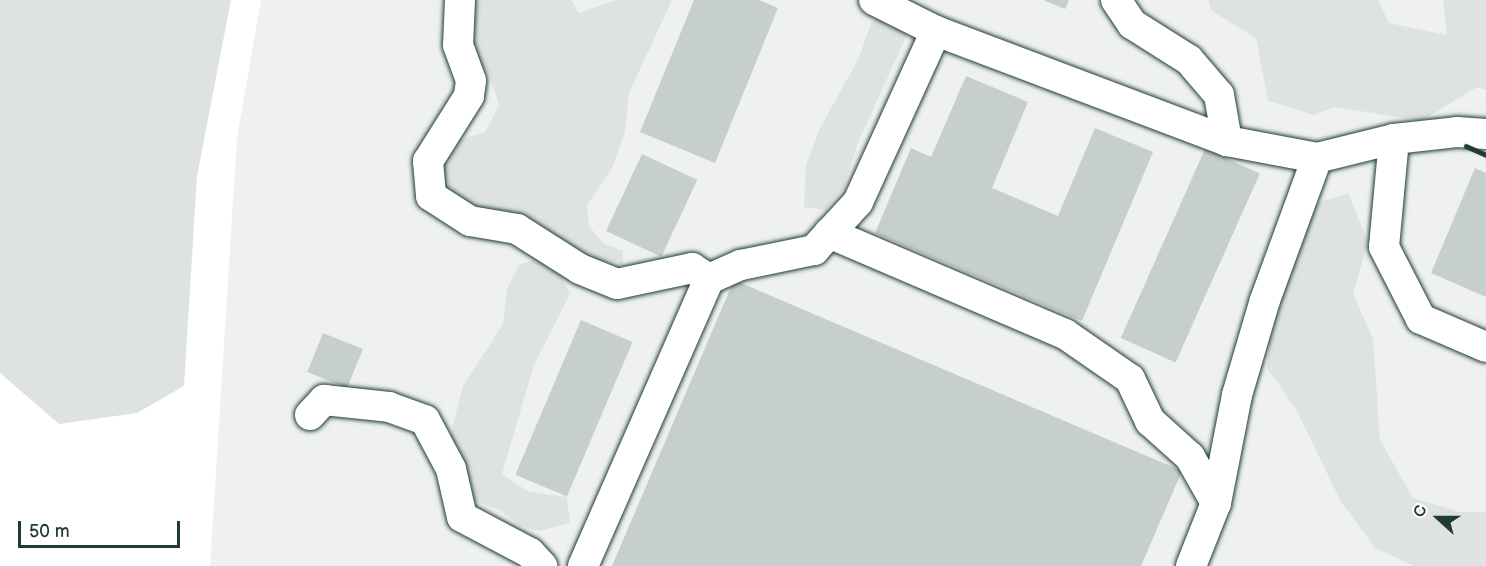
<!DOCTYPE html>
<html>
<head>
<meta charset="utf-8">
<style>
	body { margin:0 }
	#map { position:relative; width:1486px; height:566px; overflow:hidden; background:#fff; font-family:"Balsamiq Sans",sans-serif }
	div>[style] { position:absolute }
	[style*='--x'] { left:calc(var(--x)*1px); top:calc(var(--y)*1px); width:calc(var(--w)*1px); rotate:calc(var(--a)*1deg) }
	.built>* { inset:0; background:#eef1f0 }
	.green>* { inset:0; background:#dee3e2 }
	.building>* { inset:0; background:#c7cfcc; transform-origin:0 0 }
	.roads { filter:drop-shadow(0 0 2px #1f3d34) drop-shadow(0 0 2px #1f3d34) }
	.minor>* { height:30px; margin:-15px; padding:0 15px; transform-origin:15px; border-radius:15px; background:#fff }
	.rail>* { height:4.5px; margin:-2.25px; padding:0 2.25px; transform-origin:2.25px; border-radius:2.25px; background:#1f3d34 }
	span { translate:-50% -50%; white-space:nowrap; text-align:center; line-height:1.15; -webkit-text-stroke:6px #fff; paint-order:stroke }
	.north { position:absolute; left:1408px; top:488px; width:60px; height:60px; -webkit-text-stroke:4px #fff; paint-order:stroke; rotate:291deg; font-size:16px; font-weight:700; line-height:24px; text-align:center; color:#1f3d34 }
	.north::after { content:''; display:block; margin:auto; width:21px; height:27px; background:#1f3d34; clip-path:polygon(50% 0,100% 100%,50% 72%,0 100%) }
	.scale { position:absolute; left:18px; top:521px; width:162px; height:27px; box-sizing:border-box; border:3px solid #1f3d34; border-top:0; padding-left:8px; font-size:18px; line-height:21px; white-space:nowrap; color:#1f3d34; -webkit-text-stroke:4px #fff; paint-order:stroke }
</style>
</head>
<body>
<div id="map">
	<div class="built">
		<div style="clip-path:polygon(261px 0,1486px 0,1486px 566px,210px 566px,237px 138px)"></div>
	</div>
	<div class="green">
		<div style="clip-path:polygon(0 0,231px 0,197px 176px,184px 386px,137px 413px,59px 424px,0 373px)"></div>
		<div style="clip-path:polygon(471px 0,571px 0,579px 13px,616px 0,672px 0,629px 93px,625px 132px,613px 166px,587px 206px,589px 226px,603px 243px,623px 251px,623px 264px,593px 259px,466px 205px,435px 174px,444px 146px,486px 131px,499px 105px,489px 74px,473px 55px)"></div>
		<div style="clip-path:polygon(1208px 0,1378px 0,1389px 23px,1447px 35px,1443px 0,1486px 0,1486px 90px,1477px 87px,1421px 121px,1336px 107px,1314px 115px,1268px 101px,1256px 38px,1212px 11px)"></div>
		<div style="clip-path:polygon(885px 12px,902px 21px,906px 37px,857px 145px,844px 188px,825px 210px,804px 207px,806px 165px,820px 128px,859px 58px,871px 23px)"></div>
		<div style="clip-path:polygon(1348px 193px,1368px 242px,1353px 294px,1373px 339px,1380px 440px,1413px 498px,1460px 512px,1486px 512px,1486px 566px,1414px 566px,1375px 548px,1340px 500px,1296px 409px,1267px 368px,1272px 317px,1296px 245px,1317px 203px)"></div>
		<div style="clip-path:polygon(538px 258px,554px 260px,570px 294px,534px 365px,502px 474px,529px 492px,567px 497px,570px 523px,540px 531px,520px 526px,500px 510px,469px 499px,449px 441px,463px 386px,503px 324px,507px 289px,519px 265px)"></div>
	</div>
	<div class="building">
		<div style="clip-path:polygon(694px 0,759px 0,778px 8px,715px 163px,640px 132px)"></div>
		<div style="clip-path:polygon(1043px 0,1069px 0,1065px 9px)"></div>
		<div style="clip-path:polygon(966px 76px,1028px 102px,992px 188px,1058px 216px,1095px 128px,1153px 152px,1082px 321px,875px 233px,911px 148px,931px 157px)"></div>
		<div style="left:1205px;top:149px;width:60px;height:207px;rotate:24deg"></div>
		<div style="left:642px;top:154px;width:61px;height:85px;rotate:25deg"></div>
		<div style="clip-path:polygon(1475px 168px,1486px 173px,1486px 297px,1431px 273px)"></div>
		<div style="clip-path:polygon(734px 280px,1182px 471px,1141px 566px,612px 566px)"></div>
		<div style="left:581px;top:320px;width:56px;height:168px;rotate:23deg"></div>
		<div style="left:323px;top:333px;width:43px;height:42px;rotate:22deg"></div>
	</div>
	<div class="roads">
		<div class="minor">
			<div style="--x:460;--y:0;--w:45;--a:92.5"></div>
			<div style="--x:458;--y:45;--w:38;--a:70"></div>
			<div style="--x:471;--y:81;--w:15;--a:98"></div>
			<div style="--x:469;--y:96;--w:77;--a:122.2"></div>
			<div style="--x:428;--y:161;--w:35;--a:85"></div>
			<div style="--x:431;--y:196;--w:46;--a:32.7"></div>
			<div style="--x:470;--y:221;--w:48;--a:9.7"></div>
			<div style="--x:517;--y:229;--w:75;--a:32.4"></div>
			<div style="--x:580;--y:269;--w:40;--a:22"></div>
			<div style="--x:617;--y:284;--w:77;--a:-12"></div>
			<div style="--x:692;--y:268;--w:20;--a:33"></div>
			<div style="--x:874;--y:0;--w:69;--a:26.6"></div>
			<div style="--x:936;--y:31;--w:311;--a:20.7"></div>
			<div style="--x:1227;--y:141;--w:92;--a:10.7"></div>
			<div style="--x:1317;--y:158;--w:79;--a:-13.9"></div>
			<div style="--x:1394;--y:139;--w:63;--a:-6.3"></div>
			<div style="--x:1457;--y:132;--w:29;--a:4"></div>
			<div style="--x:1116;--y:0;--w:29;--a:56"></div>
			<div style="--x:1132;--y:24;--w:67;--a:32.3"></div>
			<div style="--x:1189;--y:60;--w:46;--a:49.4"></div>
			<div style="--x:1219;--y:95;--w:47;--a:80.1"></div>
			<div style="--x:1394;--y:139;--w:108;--a:95.3"></div>
			<div style="--x:1384;--y:247;--w:81;--a:62.8"></div>
			<div style="--x:1421;--y:319;--w:71;--a:23.3"></div>
			<div style="--x:829;--y:233;--w:257;--a:23.2"></div>
			<div style="--x:1065;--y:334;--w:79;--a:34.7"></div>
			<div style="--x:1130;--y:379;--w:47;--a:64.5"></div>
			<div style="--x:1150;--y:421;--w:54;--a:42"></div>
			<div style="--x:1190;--y:457;--w:53;--a:60.5"></div>
			<div style="--x:310;--y:415;--w:21;--a:-47"></div>
			<div style="--x:324;--y:400;--w:65;--a:6.1"></div>
			<div style="--x:389;--y:407;--w:38;--a:20"></div>
			<div style="--x:425;--y:420;--w:55;--a:62"></div>
			<div style="--x:451;--y:469;--w:49;--a:77.1"></div>
			<div style="--x:462;--y:517;--w:77;--a:27.9"></div>
			<div style="--x:530;--y:553;--w:18;--a:47"></div>
			<div style="--x:583;--y:566;--w:313;--a:-66.3"></div>
			<div style="--x:709;--y:279;--w:35;--a:-24"></div>
			<div style="--x:741;--y:265;--w:75;--a:-11.6"></div>
			<div style="--x:814;--y:250;--w:65;--a:-47.5"></div>
			<div style="--x:858;--y:202;--w:188;--a:-65.5"></div>
			<div style="--x:1191;--y:566;--w:68;--a:-68.4"></div>
			<div style="--x:1216;--y:503;--w:110;--a:-79"></div>
			<div style="--x:1237;--y:395;--w:99;--a:-73.6"></div>
			<div style="--x:1265;--y:300;--w:151;--a:-69.9"></div>
		</div>
	</div>
	<div class="rail">
		<div style="--x:1466;--y:146;--w:22;--a:24"></div>
	</div>
	<div class="north">С</div>
	<div class="scale">50 m</div>
</div>
</body>
</html>
